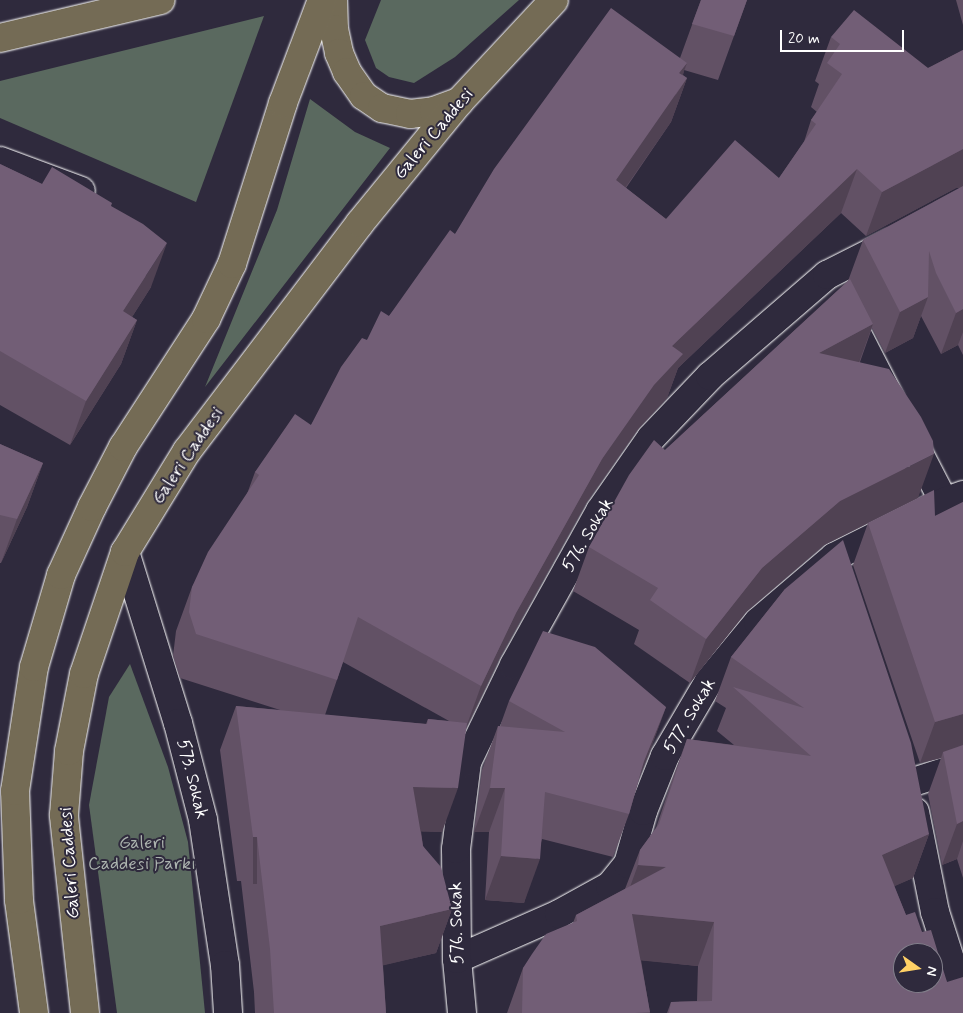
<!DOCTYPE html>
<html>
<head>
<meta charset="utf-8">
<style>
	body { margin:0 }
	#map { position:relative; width:963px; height:1013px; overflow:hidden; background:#2f2a3d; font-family:Mynerve,sans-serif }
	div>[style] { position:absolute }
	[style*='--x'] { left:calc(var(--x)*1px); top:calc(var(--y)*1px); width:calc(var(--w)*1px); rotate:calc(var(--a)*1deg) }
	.green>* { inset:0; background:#5a695f }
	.roads { filter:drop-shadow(0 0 1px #fff) drop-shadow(0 0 1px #fff) }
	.minor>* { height:28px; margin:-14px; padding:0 14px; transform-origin:14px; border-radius:14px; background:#2f2a3d }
	.major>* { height:28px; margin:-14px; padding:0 14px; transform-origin:14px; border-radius:14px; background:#746b55 }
	.wall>* { inset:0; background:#625165 }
	.shaded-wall>* { inset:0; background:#504253; transform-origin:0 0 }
	.building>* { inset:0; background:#725e76 }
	span { translate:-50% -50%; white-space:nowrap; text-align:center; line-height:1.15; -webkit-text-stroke:4px #2f2a3d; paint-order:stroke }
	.street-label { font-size:18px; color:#fff }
	.park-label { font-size:18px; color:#acb4af }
	.north { position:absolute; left:893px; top:943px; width:50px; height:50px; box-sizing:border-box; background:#2f2a3d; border:1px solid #827f8b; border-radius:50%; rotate:103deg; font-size:14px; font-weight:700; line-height:20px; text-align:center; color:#fff }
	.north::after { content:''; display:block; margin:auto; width:18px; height:22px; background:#ffd166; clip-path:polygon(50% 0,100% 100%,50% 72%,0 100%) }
	.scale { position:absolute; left:780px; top:30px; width:124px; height:22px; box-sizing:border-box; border:2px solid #fff; border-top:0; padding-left:6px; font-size:15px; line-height:18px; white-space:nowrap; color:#fff; -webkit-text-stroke:4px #2f2a3d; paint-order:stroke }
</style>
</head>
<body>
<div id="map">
	<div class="green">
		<div style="clip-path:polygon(381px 0,519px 0,455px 57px,414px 83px,389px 77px,376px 68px,365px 40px)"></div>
		<div style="clip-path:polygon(264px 16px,196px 202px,0 118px,0 81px)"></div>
		<div style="clip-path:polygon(310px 99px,355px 132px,390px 148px,205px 387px,277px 210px)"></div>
		<div style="clip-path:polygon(130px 664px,168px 767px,188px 842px,205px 1013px,117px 1013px,89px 805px,109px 697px)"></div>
	</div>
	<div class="roads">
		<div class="minor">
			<div style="--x:0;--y:161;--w:86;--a:20.3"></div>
			<div style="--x:848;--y:316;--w:92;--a:62.9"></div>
			<div style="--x:911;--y:438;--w:72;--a:62.7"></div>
			<div style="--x:125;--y:552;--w:179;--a:72.8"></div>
			<div style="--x:178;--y:723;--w:100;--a:75.5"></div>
			<div style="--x:203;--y:820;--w:147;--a:81.4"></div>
			<div style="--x:225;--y:965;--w:48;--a:86.4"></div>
			<div style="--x:910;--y:783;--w:56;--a:-17.8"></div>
			<div style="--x:915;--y:812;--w:102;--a:78.7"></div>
			<div style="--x:935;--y:912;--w:92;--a:72.3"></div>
			<div style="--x:457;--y:959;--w:111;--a:-23.8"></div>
			<div style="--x:559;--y:914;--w:58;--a:-28.8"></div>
			<div style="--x:610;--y:886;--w:28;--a:-51"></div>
			<div style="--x:628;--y:864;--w:55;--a:-74.2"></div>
			<div style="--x:643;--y:811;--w:59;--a:-68.2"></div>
			<div style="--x:665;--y:756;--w:87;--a:-59.6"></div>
			<div style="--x:709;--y:681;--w:77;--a:-50.3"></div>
			<div style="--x:758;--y:622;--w:100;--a:-40.5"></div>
			<div style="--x:834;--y:557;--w:123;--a:-26.6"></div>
			<div style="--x:944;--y:502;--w:20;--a:-20"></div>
			<div style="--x:462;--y:1013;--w:54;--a:-95.3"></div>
			<div style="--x:457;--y:959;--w:110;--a:-90.5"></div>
			<div style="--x:456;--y:849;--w:88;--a:-82.8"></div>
			<div style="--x:467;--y:762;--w:108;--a:-64.1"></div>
			<div style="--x:514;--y:665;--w:176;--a:-60.8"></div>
			<div style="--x:600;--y:511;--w:89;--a:-55.1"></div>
			<div style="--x:651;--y:438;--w:86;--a:-46.4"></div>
			<div style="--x:710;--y:376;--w:155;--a:-40.8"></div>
			<div style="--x:827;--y:275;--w:71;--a:-26.9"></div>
		</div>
		<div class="major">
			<div style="--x:333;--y:0;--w:29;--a:88"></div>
			<div style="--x:334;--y:29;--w:25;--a:78"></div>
			<div style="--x:339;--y:53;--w:21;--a:67"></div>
			<div style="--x:347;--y:72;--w:29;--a:55"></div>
			<div style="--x:364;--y:96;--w:22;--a:34"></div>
			<div style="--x:382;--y:108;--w:29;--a:12"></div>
			<div style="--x:410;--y:114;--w:24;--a:-7"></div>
			<div style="--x:434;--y:111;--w:27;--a:-20"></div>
			<div style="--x:0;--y:38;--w:165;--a:-13.3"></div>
			<div style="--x:34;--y:1013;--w:114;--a:-97.6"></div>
			<div style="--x:19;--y:900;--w:109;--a:-92.1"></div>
			<div style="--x:15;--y:791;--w:125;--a:-81.3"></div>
			<div style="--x:34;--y:667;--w:96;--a:-73.6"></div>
			<div style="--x:61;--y:575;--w:75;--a:-65.5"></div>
			<div style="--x:92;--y:507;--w:68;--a:-62.7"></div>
			<div style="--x:123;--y:447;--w:153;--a:-57"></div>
			<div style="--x:206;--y:319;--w:61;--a:-64.7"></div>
			<div style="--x:232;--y:264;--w:169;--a:-72.4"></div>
			<div style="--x:283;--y:103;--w:110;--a:-69.3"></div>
			<div style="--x:85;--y:1013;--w:199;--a:-96.1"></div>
			<div style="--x:64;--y:815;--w:64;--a:-85.5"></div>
			<div style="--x:69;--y:751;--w:78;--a:-79"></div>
			<div style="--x:84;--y:674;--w:129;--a:-71.4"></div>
			<div style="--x:125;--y:552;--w:119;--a:-58.5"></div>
			<div style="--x:187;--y:451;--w:286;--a:-52.8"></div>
			<div style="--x:360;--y:223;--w:156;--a:-50.7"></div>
			<div style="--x:459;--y:102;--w:139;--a:-47"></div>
		</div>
	</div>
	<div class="wall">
		<div style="clip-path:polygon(evenodd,701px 0,747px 0,718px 80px,684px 70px,683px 75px,687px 78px,671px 122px,626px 188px,666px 219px,779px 178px,804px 142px,811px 120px,817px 112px,811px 107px,819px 84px,815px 81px,831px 37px,928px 68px,963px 50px,963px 355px,958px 345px,941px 354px,921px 316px,913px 338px,885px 353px,872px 328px,860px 362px,918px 498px,824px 545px,746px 612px,690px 683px,634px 644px,639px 630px,573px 591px,589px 547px,665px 450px,848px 281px,863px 240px,960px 188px,956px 188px,866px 236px,841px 213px,678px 368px,667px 398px,638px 429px,586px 503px,500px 657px,466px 728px,442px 832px,421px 831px,423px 846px,452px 909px,436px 953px,383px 965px,386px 1013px,255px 1013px,254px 992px,241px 881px,237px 881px,220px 750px,236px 706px,280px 710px,180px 678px,173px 656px,176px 631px,192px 587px,247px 494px,255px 472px,311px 425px,367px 340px,389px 316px,455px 234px,680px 58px,701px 0,343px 662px,449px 721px,428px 719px,426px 724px,325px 715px,343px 662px)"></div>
		<div style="clip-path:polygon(956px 0,963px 0,963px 25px)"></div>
		<div style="clip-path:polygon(0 164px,42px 184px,111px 206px,151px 287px,132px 317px,137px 320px,121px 364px,70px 445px,0 405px)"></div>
		<div style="clip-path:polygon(0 444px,43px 463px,27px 507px,1px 563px,0 563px)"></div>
		<div style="clip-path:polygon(963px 502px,963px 878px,957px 859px,942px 865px,928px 794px,941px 758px,920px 763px,853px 565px,868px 523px,935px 516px)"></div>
		<div style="clip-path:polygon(785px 589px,929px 834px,913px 878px,894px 886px,906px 915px,922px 932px,947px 982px,963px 1013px,667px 1013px,671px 1002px,697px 1001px,698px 966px,641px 960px,650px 1013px,507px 1013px,523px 968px,573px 923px,576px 915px,625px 889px,640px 850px,656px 828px,671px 783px,687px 739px,734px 745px,717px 731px,726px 708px,715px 701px,731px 657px)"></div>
		<div style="clip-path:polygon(509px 701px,666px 707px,640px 776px,629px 814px,613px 857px,542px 839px,524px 903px,485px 900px,489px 832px,474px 832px,482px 770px,498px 726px,500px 726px)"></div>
	</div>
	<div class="shaded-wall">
		<div style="clip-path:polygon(687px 63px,675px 96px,687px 78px,671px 122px,600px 224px,616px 180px,679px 73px)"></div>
		<div style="clip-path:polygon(963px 149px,963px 188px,956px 188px,866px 236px,882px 192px)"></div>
		<div style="clip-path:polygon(857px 169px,841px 213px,678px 368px,667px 398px,638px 429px,586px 503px,500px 657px,465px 730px,481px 686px,516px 613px,602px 459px,672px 346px)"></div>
		<div style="clip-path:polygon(167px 243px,151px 287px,108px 355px,123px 311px)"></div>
		<div style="clip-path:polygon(928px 297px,913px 338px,885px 353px,900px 312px)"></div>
		<div style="clip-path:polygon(963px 309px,963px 332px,958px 345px,941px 354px,956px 313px)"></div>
		<div style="clip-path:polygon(137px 320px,121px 364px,70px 445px,86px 401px)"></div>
		<div style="clip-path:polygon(873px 324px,857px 368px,819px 353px)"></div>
		<div style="clip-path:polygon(934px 454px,918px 498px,824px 545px,746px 612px,690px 683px,706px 639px,762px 568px,840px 501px)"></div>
		<div style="clip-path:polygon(43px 463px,27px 507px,1px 563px,17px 519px)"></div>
		<div style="clip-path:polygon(666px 707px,650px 751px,628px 805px,644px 761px)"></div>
		<div style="clip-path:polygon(963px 714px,963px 751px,943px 752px,941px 758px,920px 763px,935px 722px)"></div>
		<div style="clip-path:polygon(413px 787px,458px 788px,442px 832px,397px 831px)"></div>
		<div style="clip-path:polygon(490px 788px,505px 788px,489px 832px,474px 832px)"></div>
		<div style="clip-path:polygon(963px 821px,963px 841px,957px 859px,942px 865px,957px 824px)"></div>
		<div style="clip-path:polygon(929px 834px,913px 878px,866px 899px,882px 855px)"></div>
		<div style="left:253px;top:837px;width:4px;height:47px"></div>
		<div style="clip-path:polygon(501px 856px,540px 859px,524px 903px,485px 900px)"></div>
		<div style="clip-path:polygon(638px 865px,666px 867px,622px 909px)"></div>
		<div style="clip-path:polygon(452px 909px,436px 953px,364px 970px,380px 926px)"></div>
		<div style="clip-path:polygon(632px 914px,714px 922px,698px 966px,616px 958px)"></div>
	</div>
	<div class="building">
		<div style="clip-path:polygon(701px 0,747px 0,734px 36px,692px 24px)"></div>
		<div style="clip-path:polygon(611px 8px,687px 63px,679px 73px,687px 78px,616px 180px,666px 219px,735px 140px,779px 178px,816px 124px,811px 120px,842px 74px,827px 63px,840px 44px,831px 37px,854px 10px,928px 68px,963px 50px,963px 149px,882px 192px,857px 169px,672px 346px,683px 354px,654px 385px,602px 459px,516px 613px,481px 686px,358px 617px,337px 680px,196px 634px,189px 612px,192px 587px,208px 552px,259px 475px,255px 472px,295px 414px,311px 425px,341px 367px,362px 338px,367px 340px,381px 311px,389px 316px,450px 230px,455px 234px,494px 169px)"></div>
		<div style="clip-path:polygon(0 164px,42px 184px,52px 167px,112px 203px,111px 206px,143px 224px,167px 243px,123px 311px,137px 320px,86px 401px,0 351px)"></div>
		<div style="clip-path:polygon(963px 186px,963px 309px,956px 313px,936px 273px,929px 251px,928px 297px,900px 312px,863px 240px)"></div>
		<div style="clip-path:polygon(850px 279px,873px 324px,819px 353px,889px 369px,921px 417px,933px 441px,934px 454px,840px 501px,762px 568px,706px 639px,650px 600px,658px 588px,589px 547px,629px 475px,654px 440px,665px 450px)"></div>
		<div style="clip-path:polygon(0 444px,43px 463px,17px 519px,0 515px)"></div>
		<div style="clip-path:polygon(934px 490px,935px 516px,963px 502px,963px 714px,935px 722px,868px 523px)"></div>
		<div style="clip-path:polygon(evenodd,843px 540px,911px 743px,929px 834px,882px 855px,906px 915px,915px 912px,922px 932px,931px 930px,947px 982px,963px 977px,963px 1013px,669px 1013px,671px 1002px,712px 1001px,714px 922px,632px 914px,650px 1012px,635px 1013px,522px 1013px,523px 968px,532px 954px,546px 934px,577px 921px,576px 915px,666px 867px,638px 865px,640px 850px,659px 824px,687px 739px,811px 756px,733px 687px,804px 708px,731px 657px,785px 589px,843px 540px,903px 953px,933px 953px,933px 983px,903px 983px,903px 953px)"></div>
		<div style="clip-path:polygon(543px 631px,595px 647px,666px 707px,644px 761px,629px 814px,545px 792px,540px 859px,501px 856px,505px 788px,490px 788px,498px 726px,565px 732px,509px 701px)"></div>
		<div style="clip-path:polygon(236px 706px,427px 724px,428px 719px,467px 723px,458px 788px,413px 787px,423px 846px,441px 867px,452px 909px,380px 926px,386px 1013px,274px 1013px,270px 949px,257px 837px,253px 837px)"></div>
		<div style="clip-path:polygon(963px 745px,963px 821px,957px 824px,943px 752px)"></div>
	</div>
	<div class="street-label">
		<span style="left:434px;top:134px;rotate:-50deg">Galeri Caddesi</span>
		<span style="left:188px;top:456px;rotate:-56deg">Galeri Caddesi</span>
		<span style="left:588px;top:535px;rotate:-59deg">576. Sokak</span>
		<span style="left:690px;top:716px;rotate:-59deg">577. Sokak</span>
		<span style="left:192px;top:779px;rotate:76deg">573. Sokak</span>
		<span style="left:70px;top:863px;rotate:-94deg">Galeri Caddesi</span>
		<span style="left:457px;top:923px;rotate:-91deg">576. Sokak</span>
	</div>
	<div class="park-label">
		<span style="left:142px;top:854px">Galeri<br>Caddesi Parkı</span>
	</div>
	<div class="north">N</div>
	<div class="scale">20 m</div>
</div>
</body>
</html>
